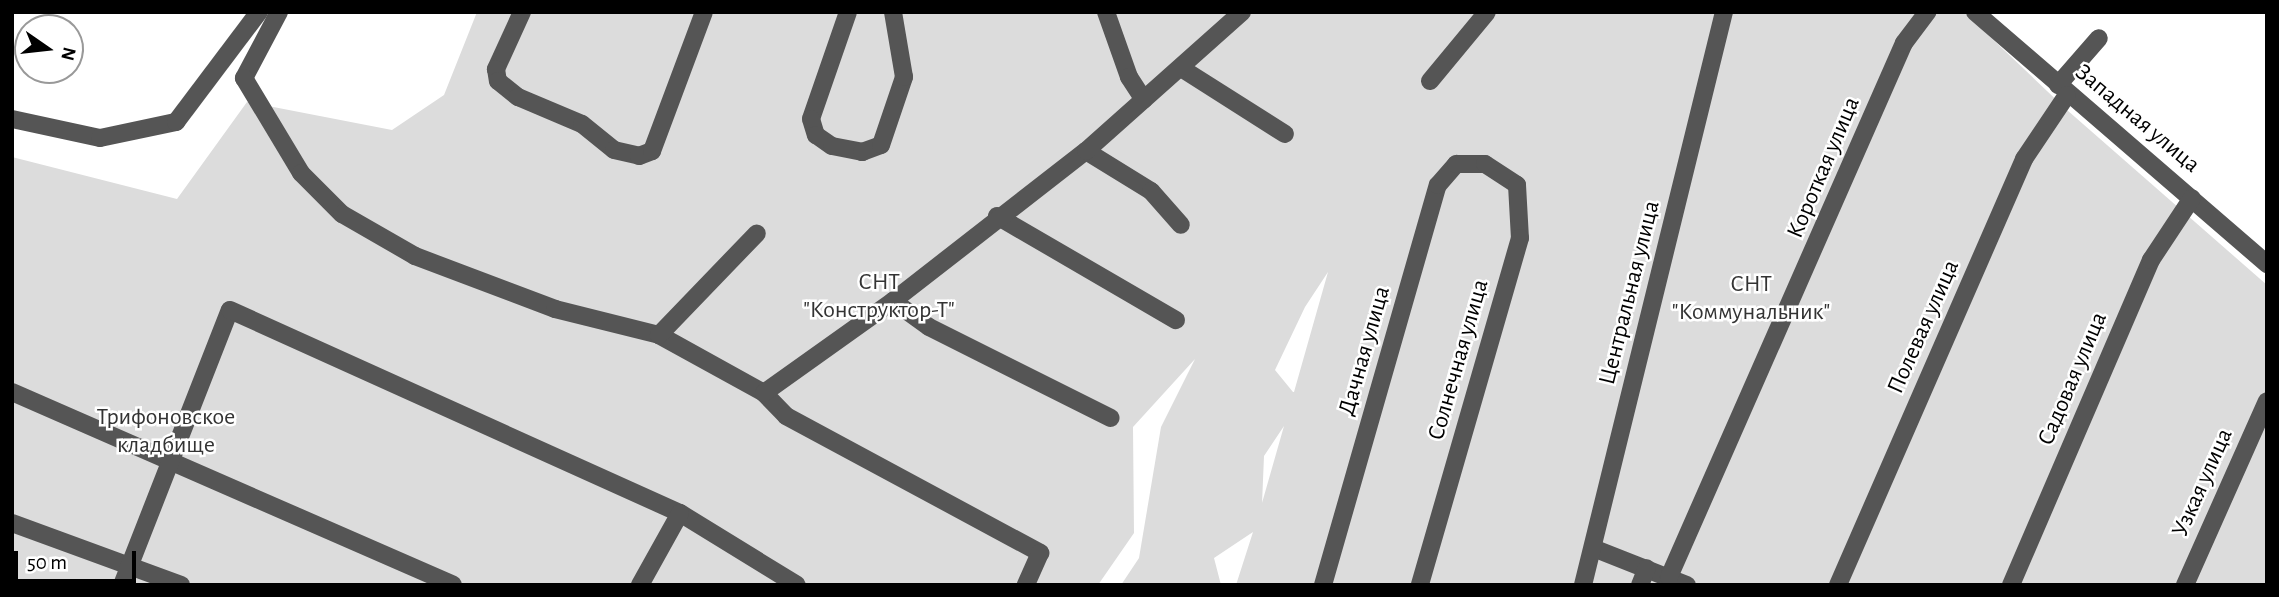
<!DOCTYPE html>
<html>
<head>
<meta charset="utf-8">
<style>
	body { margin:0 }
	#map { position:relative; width:2279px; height:597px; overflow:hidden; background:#fff; font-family:"Alegreya Sans",sans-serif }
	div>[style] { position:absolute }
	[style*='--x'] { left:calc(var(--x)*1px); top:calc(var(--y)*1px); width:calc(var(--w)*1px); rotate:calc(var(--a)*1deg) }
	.green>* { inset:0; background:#dcdcdc }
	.minor>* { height:18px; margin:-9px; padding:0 9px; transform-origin:9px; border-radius:9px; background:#555 }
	span { translate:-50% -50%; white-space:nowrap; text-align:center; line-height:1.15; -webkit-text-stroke:5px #fff; paint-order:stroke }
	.street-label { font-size:24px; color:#000 }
	.park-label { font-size:24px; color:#333 }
	.frame { position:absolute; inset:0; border:14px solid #000; pointer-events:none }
	.north { position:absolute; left:14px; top:14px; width:70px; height:70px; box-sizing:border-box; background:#fff; border:2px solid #999; border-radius:50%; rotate:104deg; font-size:19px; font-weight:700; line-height:28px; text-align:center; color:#000 }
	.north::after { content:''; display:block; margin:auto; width:24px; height:32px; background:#000; clip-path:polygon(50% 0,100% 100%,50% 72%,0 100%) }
	.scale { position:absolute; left:14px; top:551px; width:122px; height:32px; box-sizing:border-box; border:4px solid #000; border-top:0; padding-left:9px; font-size:21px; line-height:24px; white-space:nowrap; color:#000; -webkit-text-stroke:5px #fff; paint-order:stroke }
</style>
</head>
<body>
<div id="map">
	<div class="green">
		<div style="clip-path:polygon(evenodd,477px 12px,1964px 12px,2067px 110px,2267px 285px,2267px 585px,1236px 585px,1253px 532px,1214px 558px,1221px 585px,1121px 585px,1139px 558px,1161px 427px,1195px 359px,1133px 427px,1134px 533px,1098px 585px,12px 585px,12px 157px,177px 199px,247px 102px,392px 130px,444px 95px,477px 12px,1328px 272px,1294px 392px,1293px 392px,1275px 370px,1305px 307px,1328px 272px,477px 12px,1284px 426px,1262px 503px,1262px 504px,1264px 456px,1284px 426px)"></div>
	</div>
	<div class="minor">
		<div style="--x:279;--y:12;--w:75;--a:117.9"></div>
		<div style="--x:244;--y:78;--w:111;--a:59"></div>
		<div style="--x:301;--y:173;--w:58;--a:45"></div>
		<div style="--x:342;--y:214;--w:84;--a:29.9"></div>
		<div style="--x:415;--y:256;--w:150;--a:20.7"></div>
		<div style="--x:555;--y:309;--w:107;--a:14"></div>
		<div style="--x:659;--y:335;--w:120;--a:28.9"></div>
		<div style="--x:764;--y:393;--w:32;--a:46"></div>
		<div style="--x:786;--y:416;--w:289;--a:28.3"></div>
		<div style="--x:1040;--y:553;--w:35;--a:114"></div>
		<div style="--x:522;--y:12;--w:63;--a:114.5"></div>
		<div style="--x:496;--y:69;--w:12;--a:81"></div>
		<div style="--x:498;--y:81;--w:26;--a:39"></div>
		<div style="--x:518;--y:97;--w:69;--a:22.9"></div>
		<div style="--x:582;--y:124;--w:41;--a:39.1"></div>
		<div style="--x:614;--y:150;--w:26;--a:13"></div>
		<div style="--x:639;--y:156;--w:14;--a:-21"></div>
		<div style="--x:652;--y:151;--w:148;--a:-69.5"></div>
		<div style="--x:848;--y:12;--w:113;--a:109.1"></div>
		<div style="--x:811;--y:119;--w:17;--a:73"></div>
		<div style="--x:816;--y:135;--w:19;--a:35"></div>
		<div style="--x:832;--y:146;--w:31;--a:11"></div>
		<div style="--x:862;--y:152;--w:20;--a:-20"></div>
		<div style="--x:881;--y:145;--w:72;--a:-71.3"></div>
		<div style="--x:904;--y:77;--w:66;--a:-99.6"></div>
		<div style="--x:1106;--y:12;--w:69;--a:70.5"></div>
		<div style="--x:1129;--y:77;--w:27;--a:57"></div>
		<div style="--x:1975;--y:12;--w:386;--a:40.8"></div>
		<div style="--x:1181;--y:68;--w:123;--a:32.4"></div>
		<div style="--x:1430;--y:81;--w:89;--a:-50.4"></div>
		<div style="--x:2058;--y:85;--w:62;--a:-48.9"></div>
		<div style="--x:12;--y:119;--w:90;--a:12.2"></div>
		<div style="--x:100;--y:138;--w:78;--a:-11.9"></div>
		<div style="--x:176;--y:122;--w:138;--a:-53"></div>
		<div style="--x:1086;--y:151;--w:76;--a:31.6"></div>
		<div style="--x:1151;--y:191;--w:45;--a:48.6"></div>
		<div style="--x:997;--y:216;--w:207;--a:30.2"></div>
		<div style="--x:893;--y:301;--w:44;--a:35.8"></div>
		<div style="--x:929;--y:327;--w:203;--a:26.6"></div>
		<div style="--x:659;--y:335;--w:141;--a:-46.1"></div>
		<div style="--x:12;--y:392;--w:481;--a:23.6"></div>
		<div style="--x:764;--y:393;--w:158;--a:-35.5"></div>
		<div style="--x:893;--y:301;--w:244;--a:-37.9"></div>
		<div style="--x:1086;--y:151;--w:209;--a:-41.7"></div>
		<div style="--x:12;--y:523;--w:180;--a:20.1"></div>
		<div style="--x:1593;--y:548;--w:101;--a:21.5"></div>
		<div style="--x:1669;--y:577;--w:583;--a:-66.25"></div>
		<div style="--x:1904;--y:43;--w:39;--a:-53"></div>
		<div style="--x:122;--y:585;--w:295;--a:-68.6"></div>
		<div style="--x:230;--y:310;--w:494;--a:24.3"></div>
		<div style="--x:680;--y:513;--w:137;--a:31.6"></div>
		<div style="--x:640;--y:585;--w:82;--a:-60.9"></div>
		<div style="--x:1323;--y:585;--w:416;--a:-74"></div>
		<div style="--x:1438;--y:185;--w:28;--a:-49"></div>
		<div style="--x:1456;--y:164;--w:29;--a:0"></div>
		<div style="--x:1485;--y:164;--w:38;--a:33"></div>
		<div style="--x:1517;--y:185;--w:53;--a:86.8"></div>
		<div style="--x:1520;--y:238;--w:361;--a:106.1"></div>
		<div style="--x:1583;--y:585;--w:590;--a:-76.18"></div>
		<div style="--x:1640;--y:585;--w:18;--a:-68"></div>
		<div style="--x:1838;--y:585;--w:465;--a:-66.4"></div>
		<div style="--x:2024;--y:159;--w:77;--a:-56.1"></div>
		<div style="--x:2011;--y:585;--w:354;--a:-66.7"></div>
		<div style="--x:2151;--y:260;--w:74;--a:-56.5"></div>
		<div style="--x:2185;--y:585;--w:201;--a:-66"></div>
	</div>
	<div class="street-label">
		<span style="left:2137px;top:119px;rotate:40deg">Западная улица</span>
		<span style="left:1824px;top:168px;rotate:-67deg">Короткая улица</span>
		<span style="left:1630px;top:293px;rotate:-76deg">Центральная улица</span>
		<span style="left:1924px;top:327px;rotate:-66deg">Полевая улица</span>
		<span style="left:1365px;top:351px;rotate:-74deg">Дачная улица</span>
		<span style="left:1459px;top:360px;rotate:-74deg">Солнечная улица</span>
		<span style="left:2073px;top:379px;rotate:-67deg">Садовая улица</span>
		<span style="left:2203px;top:483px;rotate:-66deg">Узкая улица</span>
	</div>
	<div class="park-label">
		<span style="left:879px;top:297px">СНТ<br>"Конструктор-Т"</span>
		<span style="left:1751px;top:299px">СНТ<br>"Коммунальник"</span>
		<span style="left:166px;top:432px">Трифоновское<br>кладбище</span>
	</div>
	<div class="frame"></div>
	<div class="north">N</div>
	<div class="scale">50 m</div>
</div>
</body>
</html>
